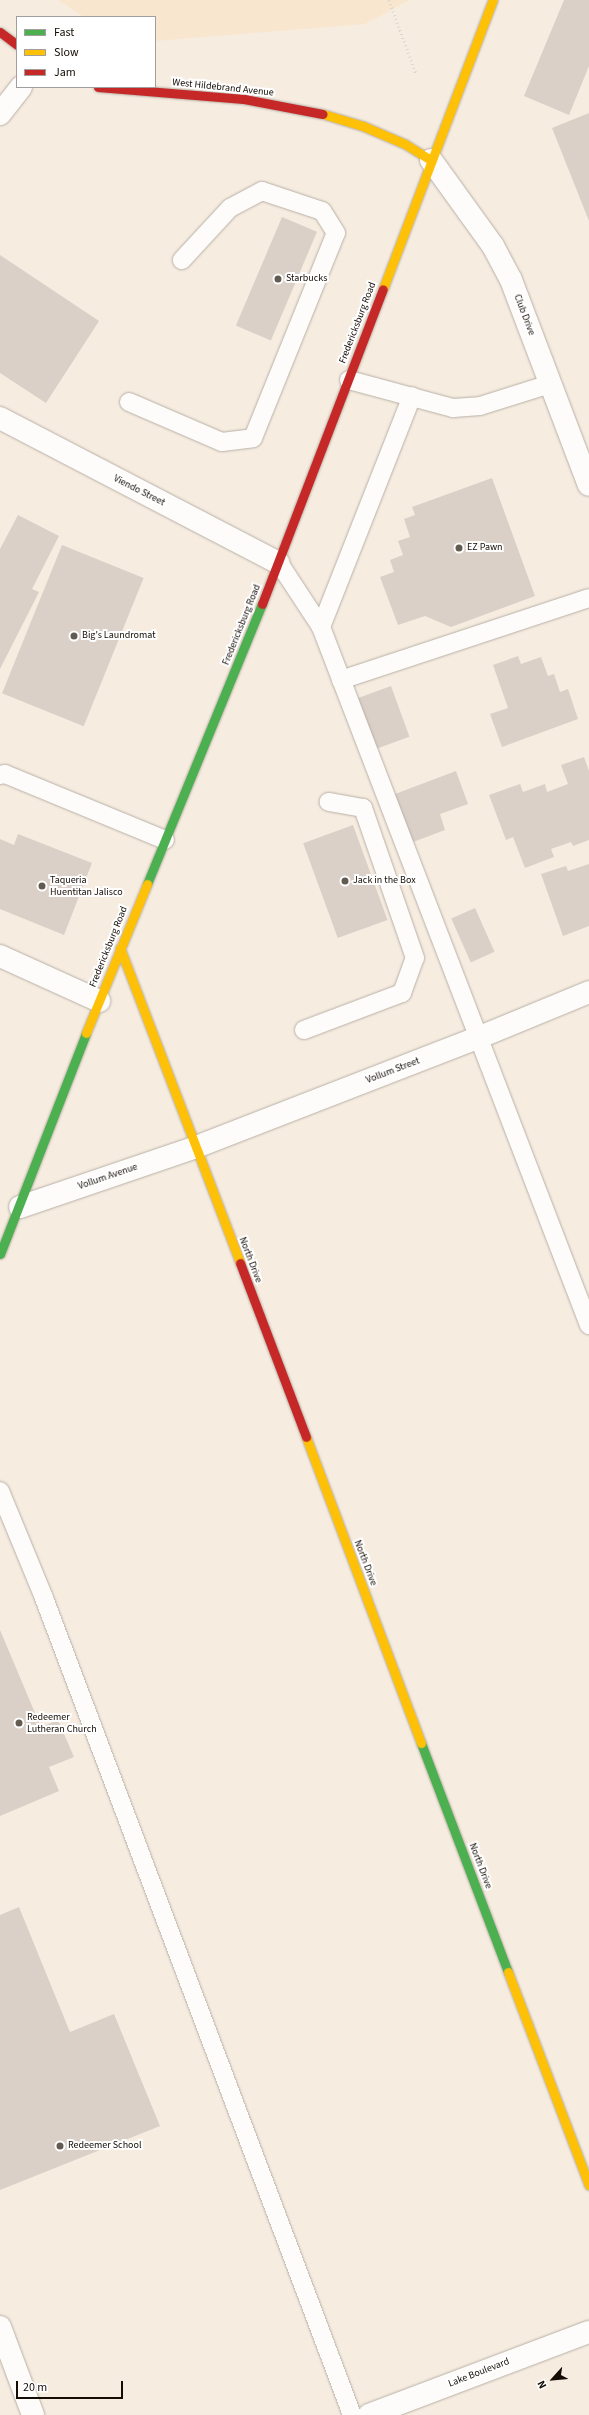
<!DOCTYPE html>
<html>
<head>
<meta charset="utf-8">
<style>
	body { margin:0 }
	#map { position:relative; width:589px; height:2415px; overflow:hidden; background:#f6ece0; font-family:"Source Sans 3",sans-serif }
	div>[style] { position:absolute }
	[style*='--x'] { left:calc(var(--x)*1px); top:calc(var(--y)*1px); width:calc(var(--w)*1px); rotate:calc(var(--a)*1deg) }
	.built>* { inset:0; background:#f9e6ce }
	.building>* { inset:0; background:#dad0c8; transform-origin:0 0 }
	.path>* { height:2.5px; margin-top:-1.25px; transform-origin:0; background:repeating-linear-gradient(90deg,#dad7d3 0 1px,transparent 0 4px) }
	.roads { filter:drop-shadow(0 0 1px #b8b0a6) drop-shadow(0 0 1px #b8b0a6) }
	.lane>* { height:18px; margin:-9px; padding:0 9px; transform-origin:9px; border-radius:9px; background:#fefcfa }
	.street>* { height:22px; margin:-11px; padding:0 11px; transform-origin:11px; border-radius:11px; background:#fefcfa }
	.fast>* { height:9px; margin:-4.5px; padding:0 4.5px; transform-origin:4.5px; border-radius:4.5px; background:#4caf50 }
	.slow>* { height:9px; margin:-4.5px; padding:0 4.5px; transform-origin:4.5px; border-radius:4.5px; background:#ffc107 }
	.jam>* { height:9px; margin:-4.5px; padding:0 4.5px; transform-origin:4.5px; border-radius:4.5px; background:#c62828 }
	.dots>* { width:11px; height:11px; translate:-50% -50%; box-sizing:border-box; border:2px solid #fff; border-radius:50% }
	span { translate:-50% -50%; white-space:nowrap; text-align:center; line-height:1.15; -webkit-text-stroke:4px #fff; paint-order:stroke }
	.street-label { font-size:10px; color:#140c05 }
	.poi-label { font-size:10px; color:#140c05 }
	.left { translate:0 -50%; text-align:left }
	.legend { position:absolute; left:16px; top:16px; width:140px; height:72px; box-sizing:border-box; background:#fff; border:1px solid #a19e9b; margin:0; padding:5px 7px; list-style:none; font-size:12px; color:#140c05 }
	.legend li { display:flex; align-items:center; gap:8px; height:20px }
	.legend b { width:20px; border:1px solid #a19e9b }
	.north { position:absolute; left:533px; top:2359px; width:40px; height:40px; -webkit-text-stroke:3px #fff; paint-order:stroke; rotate:243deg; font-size:11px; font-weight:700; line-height:16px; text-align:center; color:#140c05 }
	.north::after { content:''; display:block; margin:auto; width:14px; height:18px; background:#140c05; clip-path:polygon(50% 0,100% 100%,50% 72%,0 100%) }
	.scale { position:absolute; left:16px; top:2381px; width:107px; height:18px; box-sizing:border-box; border:2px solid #140c05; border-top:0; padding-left:5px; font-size:12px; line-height:14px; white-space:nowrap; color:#140c05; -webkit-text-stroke:3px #fff; paint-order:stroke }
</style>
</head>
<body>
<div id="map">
	<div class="built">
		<div style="clip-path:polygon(58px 0,410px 0,365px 24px,155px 41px,155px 17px,84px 17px)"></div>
	</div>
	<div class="building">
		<div style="clip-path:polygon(564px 0,589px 0,589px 66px,569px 115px,524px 96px)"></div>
		<div style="clip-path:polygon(589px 113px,589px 221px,552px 128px)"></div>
		<div style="left:282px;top:217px;width:38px;height:118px;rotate:23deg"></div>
		<div style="clip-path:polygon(0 255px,99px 321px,46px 403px,0 373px)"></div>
		<div style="clip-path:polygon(492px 478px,535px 596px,451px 627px,425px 616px,398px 625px,380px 577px,394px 572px,390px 560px,403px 555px,398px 541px,410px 537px,404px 519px,415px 515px,412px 507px)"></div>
		<div style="clip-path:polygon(18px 515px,59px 536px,32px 589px,39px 592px,0 669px,0 549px)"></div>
		<div style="left:62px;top:545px;width:88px;height:160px;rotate:22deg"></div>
		<div style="clip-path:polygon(518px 656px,521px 664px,541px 657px,548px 676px,554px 674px,560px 692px,568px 689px,578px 719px,502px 747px,490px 714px,508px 708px,493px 665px)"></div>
		<div style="left:391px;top:686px;width:54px;height:35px;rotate:70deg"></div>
		<div style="clip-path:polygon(584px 757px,589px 771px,589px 840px,573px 846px,571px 842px,551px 849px,554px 857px,525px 868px,513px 837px,506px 840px,489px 795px,520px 784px,523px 792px,545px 784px,547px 792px,568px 784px,561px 765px)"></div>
		<div style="clip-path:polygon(456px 771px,468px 804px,440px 814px,445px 830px,413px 842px,395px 794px)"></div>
		<div style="left:353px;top:825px;width:101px;height:53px;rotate:70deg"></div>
		<div style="clip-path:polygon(18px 834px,92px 863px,64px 935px,0 909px,0 839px,14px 845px)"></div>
		<div style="clip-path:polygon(589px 864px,589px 926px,563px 936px,541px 874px,566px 866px,568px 871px)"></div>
		<div style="left:475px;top:908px;width:48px;height:26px;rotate:66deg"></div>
		<div style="clip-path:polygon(0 1630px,41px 1727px,58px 1720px,74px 1757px,49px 1767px,59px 1791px,0 1816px)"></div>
		<div style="clip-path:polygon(19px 1907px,70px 2032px,114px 2014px,160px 2126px,0 2190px,0 1915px)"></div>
	</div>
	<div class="path">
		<div style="--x:389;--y:0;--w:78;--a:69.7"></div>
	</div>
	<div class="roads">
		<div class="lane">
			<div style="--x:349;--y:380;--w:108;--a:15.1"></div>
			<div style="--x:453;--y:408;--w:27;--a:-4"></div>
			<div style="--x:480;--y:406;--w:73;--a:-17.4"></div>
			<div style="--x:129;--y:402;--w:101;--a:23.3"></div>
			<div style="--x:222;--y:442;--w:31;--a:-7"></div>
			<div style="--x:253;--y:438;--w:221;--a:-68"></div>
			<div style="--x:336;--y:233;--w:26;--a:-122"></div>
			<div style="--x:322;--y:211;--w:63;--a:-161.6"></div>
			<div style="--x:262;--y:191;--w:36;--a:152"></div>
			<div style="--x:230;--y:208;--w:71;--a:132.7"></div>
			<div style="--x:279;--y:563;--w:77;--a:56.7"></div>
			<div style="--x:321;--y:627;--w:748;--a:69"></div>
			<div style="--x:321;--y:627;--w:248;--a:-68.5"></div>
			<div style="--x:341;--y:680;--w:261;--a:-18.3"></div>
			<div style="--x:0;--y:775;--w:5;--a:-11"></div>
			<div style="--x:5;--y:774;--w:173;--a:22.4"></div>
			<div style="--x:304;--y:1030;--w:105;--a:-20.7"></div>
			<div style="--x:402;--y:993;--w:37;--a:-70"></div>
			<div style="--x:415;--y:958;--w:159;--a:-109.1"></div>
			<div style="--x:363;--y:808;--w:35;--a:-170"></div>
			<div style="--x:0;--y:1491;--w:116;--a:67.6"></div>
			<div style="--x:44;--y:1598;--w:873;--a:69.34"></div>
		</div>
		<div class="street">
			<div style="--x:0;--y:114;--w:34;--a:-52"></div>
			<div style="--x:431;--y:160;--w:106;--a:54.2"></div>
			<div style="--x:493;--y:246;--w:38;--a:62"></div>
			<div style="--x:511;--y:280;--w:219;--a:69.2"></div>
			<div style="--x:0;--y:418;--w:314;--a:27.5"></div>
			<div style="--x:0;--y:956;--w:109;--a:24.4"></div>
			<div style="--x:20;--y:1207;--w:186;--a:-18.8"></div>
			<div style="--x:196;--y:1147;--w:305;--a:-21.2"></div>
			<div style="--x:480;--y:1037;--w:118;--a:-22.4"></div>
			<div style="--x:0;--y:2327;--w:94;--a:69.4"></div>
			<div style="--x:369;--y:2415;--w:235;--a:-20.7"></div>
		</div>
		<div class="fast">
			<div style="--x:147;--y:884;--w:303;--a:-67.7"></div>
			<div style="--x:0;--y:1254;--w:237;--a:-68.7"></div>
			<div style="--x:421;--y:1743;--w:245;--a:69.2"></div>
		</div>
		<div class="slow">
			<div style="--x:323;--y:114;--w:42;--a:16.7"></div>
			<div style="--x:363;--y:126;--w:46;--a:23.2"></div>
			<div style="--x:405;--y:144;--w:31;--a:32"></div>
			<div style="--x:383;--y:289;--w:309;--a:-69.2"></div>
			<div style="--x:120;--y:948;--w:337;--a:69.1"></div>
			<div style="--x:86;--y:1033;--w:161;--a:-67.7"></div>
			<div style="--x:306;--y:1437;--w:327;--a:69.4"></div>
			<div style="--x:508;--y:1972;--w:228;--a:69.2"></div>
		</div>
		<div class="jam">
			<div style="--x:0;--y:32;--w:21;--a:37"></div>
			<div style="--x:98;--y:87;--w:146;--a:4.7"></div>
			<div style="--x:244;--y:99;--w:80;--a:10.8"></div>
			<div style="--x:262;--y:604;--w:337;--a:-69"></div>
			<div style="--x:240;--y:1263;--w:186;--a:69.2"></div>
		</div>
	</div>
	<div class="dots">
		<div style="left:278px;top:279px;background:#635a52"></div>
		<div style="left:459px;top:548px;background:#635a52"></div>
		<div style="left:74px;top:636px;background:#635a52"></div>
		<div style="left:345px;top:881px;background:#635a52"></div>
		<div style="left:42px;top:886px;background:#635a52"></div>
		<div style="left:19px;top:1723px;background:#635a52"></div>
		<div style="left:60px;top:2146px;background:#635a52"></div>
	</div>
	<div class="street-label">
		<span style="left:223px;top:88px;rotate:6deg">West Hildebrand Avenue</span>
		<span style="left:524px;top:315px;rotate:69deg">Club Drive</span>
		<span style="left:358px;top:323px;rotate:-69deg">Fredericksburg Road</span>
		<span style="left:139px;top:491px;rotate:27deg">Viendo Street</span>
		<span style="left:242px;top:625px;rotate:-68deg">Fredericksburg Road</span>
		<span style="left:109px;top:947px;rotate:-68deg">Fredericksburg Road</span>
		<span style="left:393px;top:1071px;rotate:-21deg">Vollum Street</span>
		<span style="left:108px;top:1177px;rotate:-19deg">Vollum Avenue</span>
		<span style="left:250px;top:1260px;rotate:69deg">North Drive</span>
		<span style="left:365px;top:1563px;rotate:69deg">North Drive</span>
		<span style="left:480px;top:1866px;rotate:69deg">North Drive</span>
		<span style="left:479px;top:2373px;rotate:-21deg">Lake Boulevard</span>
	</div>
	<div class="poi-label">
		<span class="left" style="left:286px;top:279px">Starbucks</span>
		<span class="left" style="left:467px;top:548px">EZ Pawn</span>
		<span class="left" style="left:82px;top:636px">Big's Laundromat</span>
		<span class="left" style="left:50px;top:886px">Taqueria<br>Huentitan Jalisco</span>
		<span class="left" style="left:353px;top:881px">Jack in the Box</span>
		<span class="left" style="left:27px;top:1723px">Redeemer<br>Lutheran Church</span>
		<span class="left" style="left:68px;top:2146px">Redeemer School</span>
	</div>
	<ul class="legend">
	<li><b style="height:5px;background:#4caf50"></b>Fast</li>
	<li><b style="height:5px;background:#ffc107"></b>Slow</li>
	<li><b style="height:5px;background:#c62828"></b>Jam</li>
	</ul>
	<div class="north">N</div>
	<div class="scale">20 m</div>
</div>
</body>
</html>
